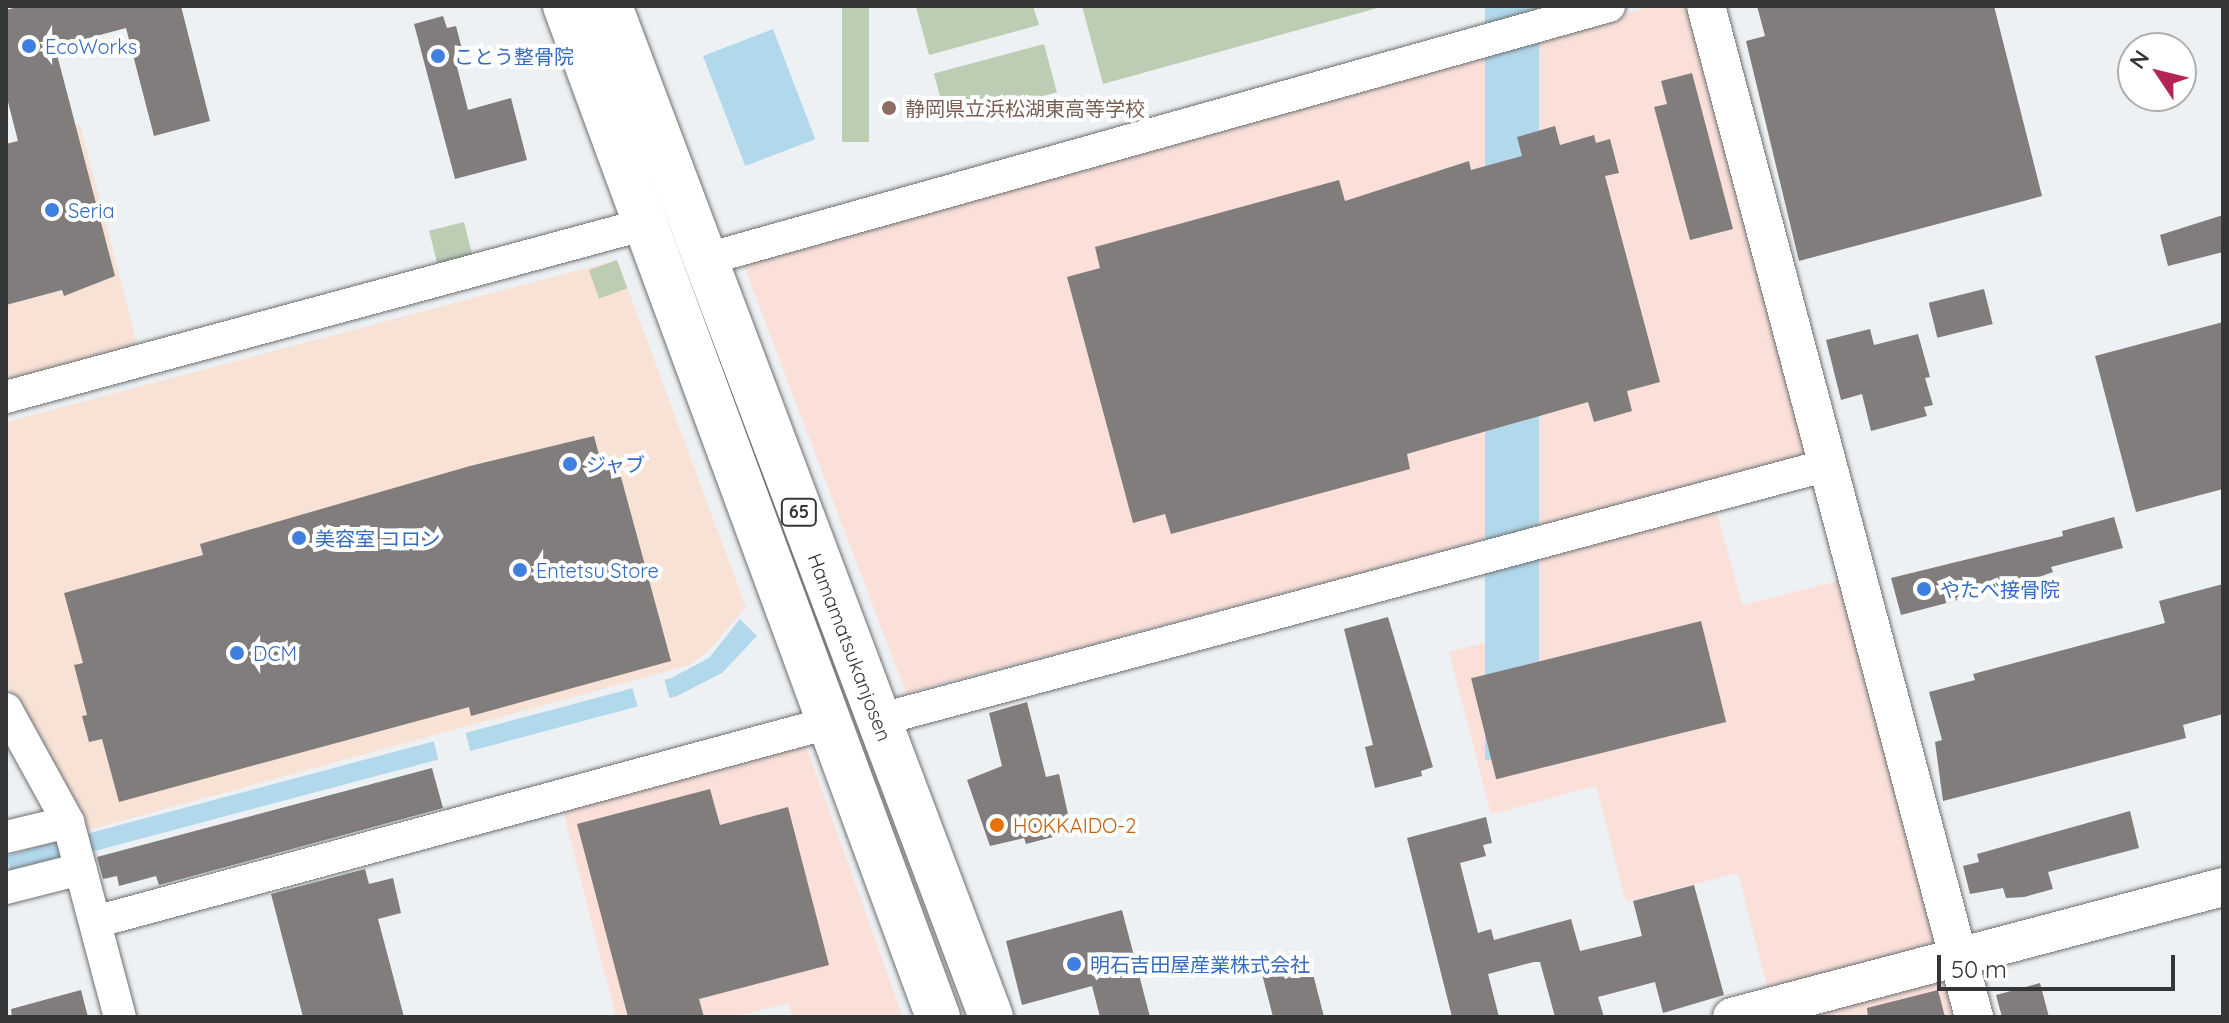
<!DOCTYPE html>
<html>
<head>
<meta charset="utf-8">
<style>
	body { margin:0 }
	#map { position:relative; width:2229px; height:1023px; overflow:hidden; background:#eef1f3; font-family:Quicksand,"Noto Sans JP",sans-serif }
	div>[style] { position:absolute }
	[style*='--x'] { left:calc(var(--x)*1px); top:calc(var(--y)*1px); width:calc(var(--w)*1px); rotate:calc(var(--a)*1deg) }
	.commercial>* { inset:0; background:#f8e1d5 }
	.industrial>* { inset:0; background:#fae0d9 }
	.green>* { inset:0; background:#bdcdb4; transform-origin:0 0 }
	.water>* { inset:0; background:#b2d8ec; transform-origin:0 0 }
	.pier>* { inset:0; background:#eef1f3; transform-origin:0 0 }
	.building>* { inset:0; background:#817d7c; transform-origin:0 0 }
	.roads { filter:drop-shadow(0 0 2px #6e7173) drop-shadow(0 0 2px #6e7173) }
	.minor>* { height:32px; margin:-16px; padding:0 16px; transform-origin:16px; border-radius:16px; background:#fff }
	.tertiary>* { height:38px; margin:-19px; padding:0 19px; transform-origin:19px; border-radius:19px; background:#fff }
	.primary>* { height:44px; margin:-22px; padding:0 22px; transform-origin:22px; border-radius:22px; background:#fff }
	.dots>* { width:22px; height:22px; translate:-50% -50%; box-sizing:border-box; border:4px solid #fff; border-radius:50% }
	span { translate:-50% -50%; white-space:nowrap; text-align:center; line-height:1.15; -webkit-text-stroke:8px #fff; paint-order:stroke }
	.shield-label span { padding:2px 6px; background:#fff; border:2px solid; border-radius:6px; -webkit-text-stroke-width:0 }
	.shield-label { font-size:18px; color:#353637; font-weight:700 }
	.shop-label { font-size:20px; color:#366cbe }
	.left { translate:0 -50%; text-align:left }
	.education-label { font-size:20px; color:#785e54 }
	.street-label { font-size:20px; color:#353637 }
	.food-label { font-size:20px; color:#c56008 }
	.frame { position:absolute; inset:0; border:8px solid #353637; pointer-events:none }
	.north { position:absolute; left:2117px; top:32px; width:80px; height:80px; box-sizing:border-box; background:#fff; border:2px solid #aeafaf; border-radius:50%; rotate:305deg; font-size:22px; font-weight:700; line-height:32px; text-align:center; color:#353637 }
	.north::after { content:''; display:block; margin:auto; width:28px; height:36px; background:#b32455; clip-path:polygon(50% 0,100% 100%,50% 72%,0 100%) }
	.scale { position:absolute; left:1937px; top:955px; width:238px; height:36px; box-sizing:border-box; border:4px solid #353637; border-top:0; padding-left:10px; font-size:24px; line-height:28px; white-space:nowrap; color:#353637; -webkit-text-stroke:6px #fff; paint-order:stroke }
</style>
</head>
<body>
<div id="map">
	<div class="commercial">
		<div style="clip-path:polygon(80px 124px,138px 348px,6px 383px,6px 143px)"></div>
		<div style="clip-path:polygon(617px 260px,746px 607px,707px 652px,690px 665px,88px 830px,6px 682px,6px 422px)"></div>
	</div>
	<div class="industrial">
		<div style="clip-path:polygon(1653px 6px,1689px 6px,1806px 447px,1800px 457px,906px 693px,741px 258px)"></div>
		<div style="clip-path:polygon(1716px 509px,1742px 605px,1841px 580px,1936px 936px,1929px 948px,1768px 990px,1738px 873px,1626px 902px,1596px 786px,1491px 814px,1449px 652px,1533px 630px,1515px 562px)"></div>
		<div style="clip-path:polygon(806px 746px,903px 1017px,792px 1017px,788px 1003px,734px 1017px,616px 1017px,563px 811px)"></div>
		<div style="clip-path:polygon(1937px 980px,1949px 987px,1957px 1017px,1806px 1017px)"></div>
	</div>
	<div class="green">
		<div style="left:842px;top:6px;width:27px;height:136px"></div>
		<div style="clip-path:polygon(1033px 6px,1039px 25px,929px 55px,916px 7px)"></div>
		<div style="clip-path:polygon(1082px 6px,1385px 6px,1103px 84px)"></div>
		<div style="left:1044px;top:44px;width:50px;height:114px;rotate:75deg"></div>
		<div style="left:464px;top:222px;width:38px;height:36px;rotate:76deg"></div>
		<div style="left:617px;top:260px;width:30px;height:30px;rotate:70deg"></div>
	</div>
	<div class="water">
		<div style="left:1485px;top:6px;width:54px;height:754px"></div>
		<div style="left:773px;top:29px;width:118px;height:75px;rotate:69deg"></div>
		<div style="clip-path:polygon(740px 619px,757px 636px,722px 673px,677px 696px,91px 852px,86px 834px,671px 678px,709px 658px)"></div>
		<div style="left:58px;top:841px;width:19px;height:54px;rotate:74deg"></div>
	</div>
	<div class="pier">
		<div style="left:664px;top:678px;width:24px;height:33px;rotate:75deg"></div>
		<div style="left:465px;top:731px;width:24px;height:33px;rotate:75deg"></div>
	</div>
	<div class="building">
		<div style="clip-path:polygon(21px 6px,181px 6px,210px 121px,154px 136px,126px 28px,55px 47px,115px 276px,64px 296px,62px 290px,6px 305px,6px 144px,18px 141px,6px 94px,6px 10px)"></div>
		<div style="clip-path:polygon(1757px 6px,1994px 6px,2042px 196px,1799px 261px,1746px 41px,1765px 36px)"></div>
		<div style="clip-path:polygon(443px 16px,447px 28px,456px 26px,463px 53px,454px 55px,468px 110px,511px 98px,527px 160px,455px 179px,414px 24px)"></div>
		<div style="clip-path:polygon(1692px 73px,1733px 229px,1690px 240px,1654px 107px,1667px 104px,1661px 81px)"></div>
		<div style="clip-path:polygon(1555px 126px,1560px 145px,1594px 135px,1596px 143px,1610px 139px,1619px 173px,1605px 176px,1660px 382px,1627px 391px,1632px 411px,1594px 422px,1588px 402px,1407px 454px,1410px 469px,1171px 534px,1165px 514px,1133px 523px,1067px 277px,1100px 268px,1095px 247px,1339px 180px,1345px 201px,1469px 161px,1471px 170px,1522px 156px,1517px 137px)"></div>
		<div style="clip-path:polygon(2223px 215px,2223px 252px,2168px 266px,2160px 235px)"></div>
		<div style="left:1984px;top:289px;width:36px;height:57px;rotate:76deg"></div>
		<div style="clip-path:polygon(2223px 322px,2223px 489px,2136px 512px,2095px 356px)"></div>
		<div style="clip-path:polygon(1870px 329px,1874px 345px,1918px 334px,1930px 377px,1925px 378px,1933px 405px,1924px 407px,1927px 416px,1871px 431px,1862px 394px,1841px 400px,1826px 340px)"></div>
		<div style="clip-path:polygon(594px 436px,603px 470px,618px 466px,671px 661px,471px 716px,469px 707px,119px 802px,102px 739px,89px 742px,82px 716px,87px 715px,74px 665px,83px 663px,64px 593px,203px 555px,200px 544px,470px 466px)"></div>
		<div style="clip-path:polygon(2114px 517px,2123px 548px,2051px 567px,2053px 572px,2019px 584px,1901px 615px,1891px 578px,2063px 536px,2062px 531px)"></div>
		<div style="clip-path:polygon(2223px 584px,2223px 714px,2183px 725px,2186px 738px,1943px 801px,1935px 742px,1942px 740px,1929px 692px,1975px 680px,1973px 674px,2165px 623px,2159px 601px)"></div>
		<div style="clip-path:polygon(1388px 617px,1433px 767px,1421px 771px,1422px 776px,1375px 788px,1365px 747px,1373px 745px,1344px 629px)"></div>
		<div style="left:1701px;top:621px;width:104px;height:237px;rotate:76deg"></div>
		<div style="clip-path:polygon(1027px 702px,1046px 777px,1059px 774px,1072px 832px,1026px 844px,1024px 838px,990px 846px,967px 780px,1002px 766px,989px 713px)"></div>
		<div style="clip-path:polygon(432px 768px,443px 808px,159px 885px,156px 876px,119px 886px,117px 876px,103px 879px,97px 857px)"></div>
		<div style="clip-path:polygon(710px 789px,720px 825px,788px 807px,829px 965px,699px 999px,704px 1017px,628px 1017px,577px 824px)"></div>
		<div style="clip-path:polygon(2130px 811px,2139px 848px,2048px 872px,2053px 889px,2024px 897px,2006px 898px,2003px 888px,1970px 894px,1963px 866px,1979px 862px,1977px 854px)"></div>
		<div style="clip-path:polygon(1486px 817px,1492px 843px,1483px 845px,1486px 856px,1460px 863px,1478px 933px,1491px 929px,1494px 940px,1571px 919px,1580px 951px,1642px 936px,1633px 901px,1694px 885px,1724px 995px,1663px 1013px,1655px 982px,1598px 997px,1604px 1017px,1555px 1017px,1540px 962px,1534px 962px,1488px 974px,1499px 1017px,1452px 1017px,1407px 838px)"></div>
		<div style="clip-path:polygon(365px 869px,369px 884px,393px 878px,401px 913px,378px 919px,404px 1017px,303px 1017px,271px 894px)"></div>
		<div style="clip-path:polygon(1122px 910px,1150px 1017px,1100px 1017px,1092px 986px,1022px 1005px,1006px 941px)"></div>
		<div style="clip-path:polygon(1310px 962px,1324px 1017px,1273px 1017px,1262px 974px)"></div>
		<div style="clip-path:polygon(2040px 983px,2049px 1017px,2002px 1017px,1996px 995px)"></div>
		<div style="clip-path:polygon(81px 990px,88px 1017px,12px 1017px,11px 1009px)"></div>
		<div style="clip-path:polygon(1938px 990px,1945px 1017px,1868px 1017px,1867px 1008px)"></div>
	</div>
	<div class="roads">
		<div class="minor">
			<div style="--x:703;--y:260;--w:941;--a:-15.66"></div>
			<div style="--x:6;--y:397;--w:663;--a:-15.13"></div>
			<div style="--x:6;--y:709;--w:129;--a:61.2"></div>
			<div style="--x:68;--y:822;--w:202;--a:75.1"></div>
			<div style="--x:878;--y:720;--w:984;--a:-15.03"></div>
			<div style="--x:6;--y:837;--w:64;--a:-13.6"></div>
			<div style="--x:6;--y:888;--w:77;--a:-14.2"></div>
			<div style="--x:95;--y:922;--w:764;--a:-15.18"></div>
		</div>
		<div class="tertiary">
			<div style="--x:1706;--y:6;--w:1046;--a:75.15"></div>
			<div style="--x:1732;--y:1017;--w:508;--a:-14.83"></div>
		</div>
		<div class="primary">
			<div style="--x:565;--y:6;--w:1078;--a:69.75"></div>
			<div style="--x:610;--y:6;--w:1080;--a:69.35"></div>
		</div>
	</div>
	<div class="dots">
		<div style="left:29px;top:46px;background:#3f7fe0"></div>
		<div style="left:438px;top:56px;background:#3f7fe0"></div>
		<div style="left:889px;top:108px;background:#8d6e63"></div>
		<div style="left:52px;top:210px;background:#3f7fe0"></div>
		<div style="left:570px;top:464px;background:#3f7fe0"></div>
		<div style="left:299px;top:538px;background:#3f7fe0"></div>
		<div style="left:520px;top:570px;background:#3f7fe0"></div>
		<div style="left:1924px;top:589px;background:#3f7fe0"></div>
		<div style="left:237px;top:653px;background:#3f7fe0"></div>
		<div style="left:997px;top:825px;background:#e8710a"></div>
		<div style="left:1074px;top:964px;background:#3f7fe0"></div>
	</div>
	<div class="shield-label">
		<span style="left:799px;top:512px">65</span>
	</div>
	<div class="shop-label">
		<span class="left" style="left:45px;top:46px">EcoWorks</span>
		<span class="left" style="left:454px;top:56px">ことう整骨院</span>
		<span class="left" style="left:68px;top:210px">Seria</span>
		<span class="left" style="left:586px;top:464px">ジャブ</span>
		<span class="left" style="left:315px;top:538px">美容室 コロン</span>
		<span class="left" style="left:536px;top:570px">Entetsu Store</span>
		<span class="left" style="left:1940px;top:589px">やたべ接骨院</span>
		<span class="left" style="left:253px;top:653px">DCM</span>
		<span class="left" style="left:1090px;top:964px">明石吉田屋産業株式会社</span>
	</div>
	<div class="education-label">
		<span class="left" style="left:905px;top:108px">静岡県立浜松湖東高等学校</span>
	</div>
	<div class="street-label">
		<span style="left:850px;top:647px;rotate:69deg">Hamamatsukanjosen</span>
	</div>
	<div class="food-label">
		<span class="left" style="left:1013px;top:825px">HOKKAIDO-2</span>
	</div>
	<div class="frame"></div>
	<div class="north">N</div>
	<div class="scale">50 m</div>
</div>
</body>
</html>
